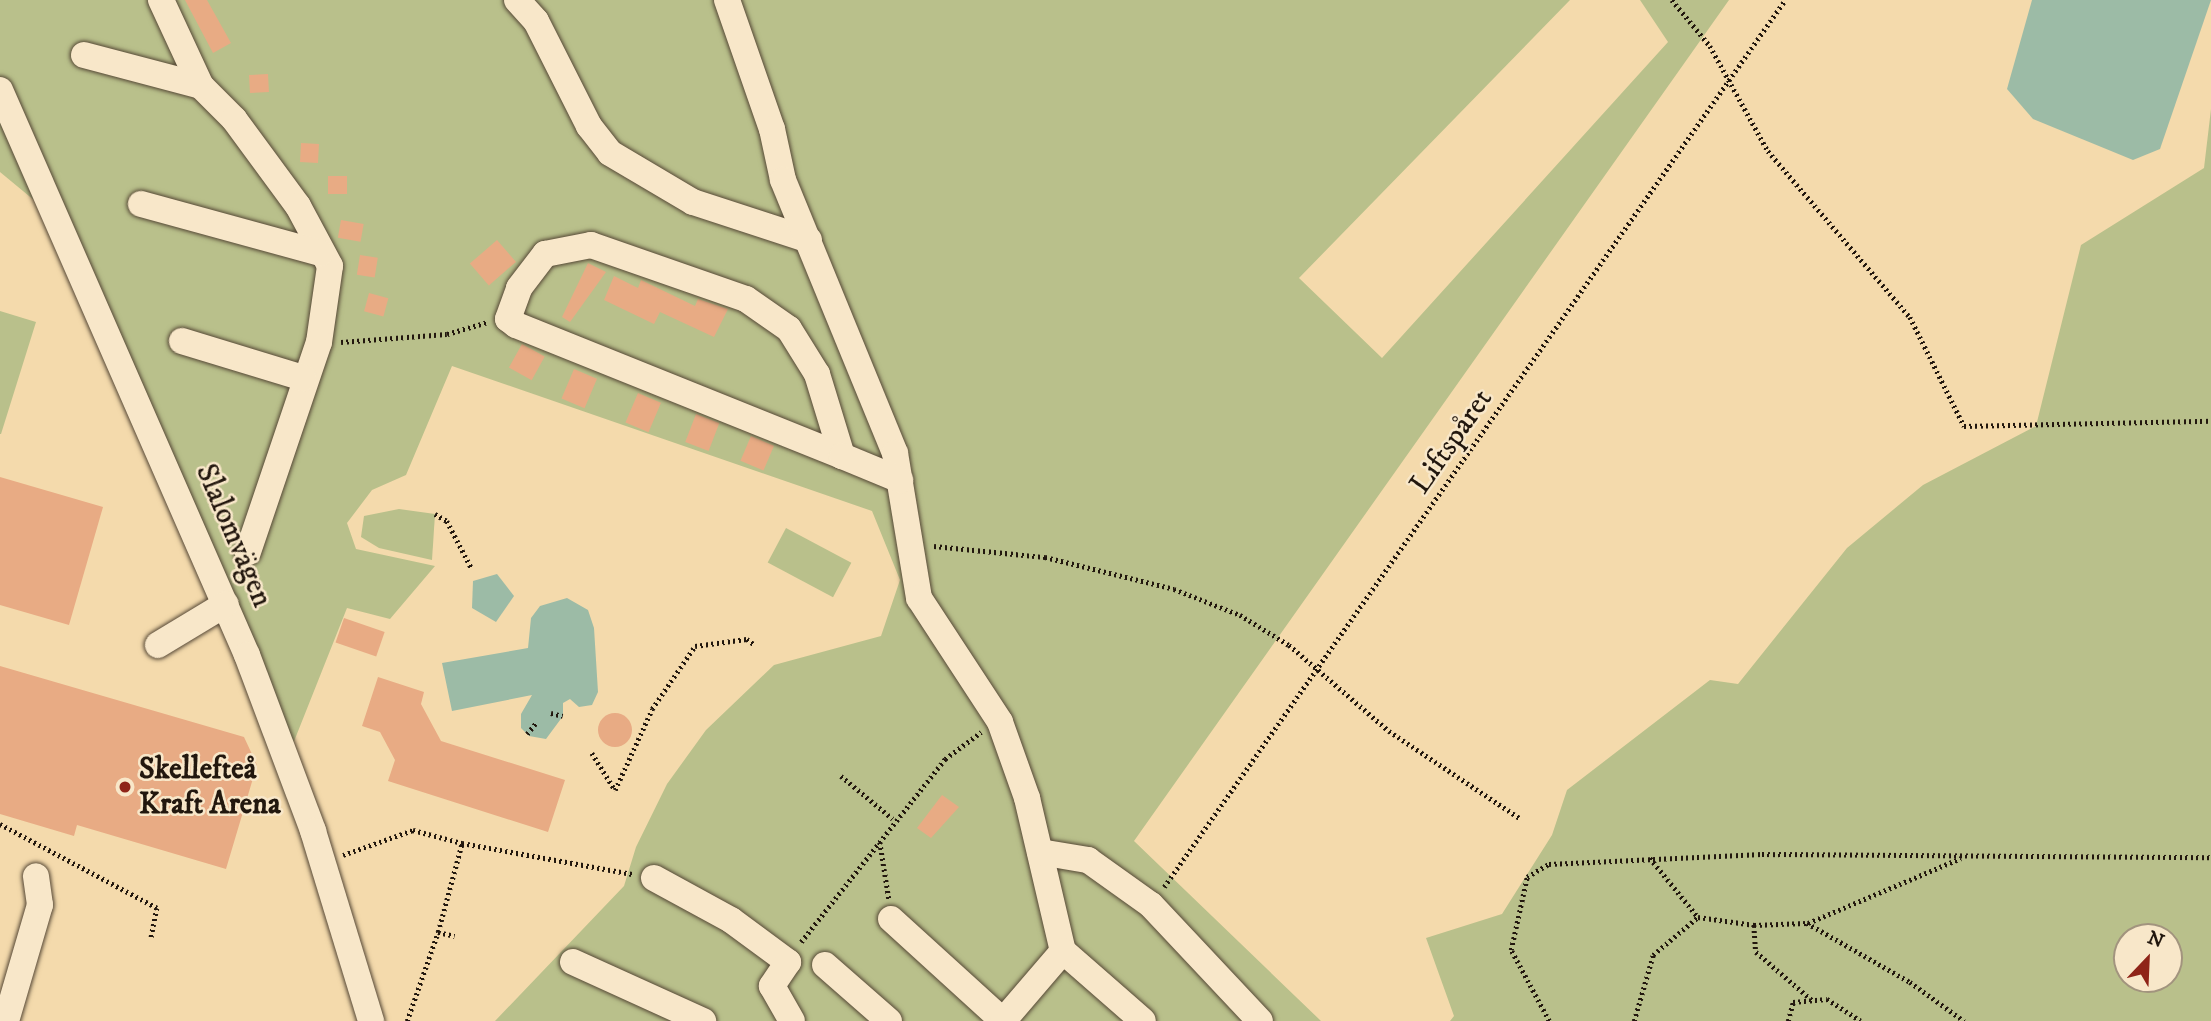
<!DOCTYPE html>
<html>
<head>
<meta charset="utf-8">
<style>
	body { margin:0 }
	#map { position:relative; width:2211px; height:1021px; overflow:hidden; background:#f4daac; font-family:"IM FELL DW Pica",serif }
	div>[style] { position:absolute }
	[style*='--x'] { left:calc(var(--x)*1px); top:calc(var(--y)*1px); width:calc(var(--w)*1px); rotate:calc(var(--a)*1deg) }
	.green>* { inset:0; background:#b9c08b; transform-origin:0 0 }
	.water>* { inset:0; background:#9cbba6 }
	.building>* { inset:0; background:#e8ab84; transform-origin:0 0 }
	.round { border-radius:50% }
	.path>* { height:4.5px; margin-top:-2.25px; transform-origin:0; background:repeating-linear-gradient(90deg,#22170e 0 2px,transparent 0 5.5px) }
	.roads { filter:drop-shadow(0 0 2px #564836) drop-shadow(0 0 2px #564836) }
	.minor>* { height:26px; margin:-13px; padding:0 13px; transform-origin:13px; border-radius:13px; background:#f8e7c9 }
	.dots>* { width:19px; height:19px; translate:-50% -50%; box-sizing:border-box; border:4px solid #f8e7c9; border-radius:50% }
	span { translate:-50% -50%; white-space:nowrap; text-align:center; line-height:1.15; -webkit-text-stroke:5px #f8e7c9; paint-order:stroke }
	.street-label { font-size:30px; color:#22170e }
	.poi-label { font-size:30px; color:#22170e; font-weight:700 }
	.left { translate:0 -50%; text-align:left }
	.north { position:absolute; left:2113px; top:923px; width:70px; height:70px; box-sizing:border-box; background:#f8e7c9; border:2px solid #a2947e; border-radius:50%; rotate:23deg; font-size:19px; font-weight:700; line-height:28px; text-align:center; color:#22170e }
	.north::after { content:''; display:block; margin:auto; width:24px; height:32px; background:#8f2418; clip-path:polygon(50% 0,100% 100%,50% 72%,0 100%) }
</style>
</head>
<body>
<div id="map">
	<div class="green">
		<div style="clip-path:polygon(0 0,1570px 0,1299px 278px,1382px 358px,1668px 42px,1640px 0,1729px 0,1134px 841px,1321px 1021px,495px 1021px,624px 886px,636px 847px,667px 784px,706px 730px,774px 665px,881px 636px,900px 580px,872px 511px,452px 366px,406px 475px,372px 490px,347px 523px,356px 549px,435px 566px,390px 619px,347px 608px,287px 759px,58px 220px,0 172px)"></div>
		<div style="clip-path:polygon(evenodd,2211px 109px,2211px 1021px,1450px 1021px,1454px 1016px,1426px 938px,1502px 914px,1552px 835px,1567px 790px,1710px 680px,1738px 684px,1847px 548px,1923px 485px,2036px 426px,2081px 245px,2204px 168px,2211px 109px,2127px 937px,2169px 937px,2169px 979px,2127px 979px,2127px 937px)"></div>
		<div style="clip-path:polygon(0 311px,36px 322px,1px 434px,0 434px)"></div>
		<div style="clip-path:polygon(399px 509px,435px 514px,432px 560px,379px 548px,361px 537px,364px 516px)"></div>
		<div style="left:786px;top:528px;width:74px;height:39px;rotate:28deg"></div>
	</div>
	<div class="water">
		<div style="clip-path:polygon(2032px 0,2211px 0,2160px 149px,2133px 160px,2033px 119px,2007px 89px)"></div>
		<div style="clip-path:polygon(497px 574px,514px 596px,496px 622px,472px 608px,473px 581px)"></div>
		<div style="clip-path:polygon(567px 598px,588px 610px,594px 628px,598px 692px,592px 705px,579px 707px,570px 699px,563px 703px,563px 716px,546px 739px,529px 736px,521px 728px,521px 714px,532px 695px,452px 711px,442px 663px,528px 648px,531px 618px,540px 606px)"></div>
	</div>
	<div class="building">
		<div style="clip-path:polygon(185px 0,207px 0,231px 43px,213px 53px)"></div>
		<div style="left:268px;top:74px;width:18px;height:19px;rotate:87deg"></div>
		<div style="left:301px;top:143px;width:18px;height:19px;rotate:3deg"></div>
		<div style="left:328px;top:176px;width:19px;height:18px"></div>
		<div style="left:341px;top:220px;width:23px;height:18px;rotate:10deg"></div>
		<div style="left:497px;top:240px;width:29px;height:36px;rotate:49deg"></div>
		<div style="left:360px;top:255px;width:18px;height:20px;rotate:9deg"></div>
		<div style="clip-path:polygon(588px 263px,606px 272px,570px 322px,562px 317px)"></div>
		<div style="clip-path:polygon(614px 276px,638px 288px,641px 280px,695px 306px,698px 299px,728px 309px,714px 337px,660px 312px,654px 324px,604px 300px)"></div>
		<div style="left:369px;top:293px;width:20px;height:19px;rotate:15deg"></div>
		<div style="left:522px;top:344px;width:26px;height:27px;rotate:29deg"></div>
		<div style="left:574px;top:369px;width:25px;height:32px;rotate:23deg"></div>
		<div style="left:638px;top:393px;width:25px;height:32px;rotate:23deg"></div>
		<div style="left:696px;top:414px;width:25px;height:30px;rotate:21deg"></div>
		<div style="left:751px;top:436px;width:25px;height:27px;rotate:23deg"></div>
		<div style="clip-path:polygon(0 477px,103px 507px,69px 625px,0 605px)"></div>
		<div style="left:344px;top:618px;width:43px;height:26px;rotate:19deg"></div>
		<div style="clip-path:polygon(0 666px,244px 737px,257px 765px,226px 869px,77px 825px,74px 836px,0 814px)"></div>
		<div style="clip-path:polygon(378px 677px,424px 692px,421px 704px,441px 741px,565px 780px,548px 832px,388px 781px,395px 760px,380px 732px,362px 726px)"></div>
		<div class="round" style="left:598px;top:713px;width:34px;height:34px"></div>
		<div style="clip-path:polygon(942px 795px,959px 807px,931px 838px,917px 828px)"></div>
	</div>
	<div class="path">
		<div style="--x:1672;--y:0;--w:60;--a:50.4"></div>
		<div style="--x:1710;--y:46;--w:120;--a:61.1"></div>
		<div style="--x:1768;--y:151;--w:218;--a:49.5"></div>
		<div style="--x:1910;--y:317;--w:122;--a:63.6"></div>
		<div style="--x:1964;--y:426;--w:247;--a:-1.2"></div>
		<div style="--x:341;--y:342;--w:106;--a:-4.3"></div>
		<div style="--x:447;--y:334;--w:43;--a:-16.3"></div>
		<div style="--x:435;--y:514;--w:14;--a:30"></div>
		<div style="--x:447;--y:521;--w:54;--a:62.5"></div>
		<div style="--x:934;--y:546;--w:112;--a:5.7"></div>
		<div style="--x:1045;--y:557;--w:133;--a:13.9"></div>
		<div style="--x:1174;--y:589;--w:71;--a:21.5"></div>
		<div style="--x:1240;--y:615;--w:57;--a:31.5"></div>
		<div style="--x:1289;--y:645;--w:132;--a:40.7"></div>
		<div style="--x:1389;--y:731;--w:159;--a:33.7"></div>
		<div style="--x:551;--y:713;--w:12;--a:14"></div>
		<div style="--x:527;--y:734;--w:14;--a:-51"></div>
		<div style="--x:592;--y:753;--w:44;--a:58.1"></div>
		<div style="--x:615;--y:790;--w:89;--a:-65.4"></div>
		<div style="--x:652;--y:709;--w:76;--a:-55.7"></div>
		<div style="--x:695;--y:646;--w:52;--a:-7.7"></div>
		<div style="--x:747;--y:639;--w:10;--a:37"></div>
		<div style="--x:841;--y:776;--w:67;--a:39.6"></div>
		<div style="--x:0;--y:824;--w:178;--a:28.1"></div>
		<div style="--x:157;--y:908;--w:32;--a:101"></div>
		<div style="--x:880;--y:842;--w:58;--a:81"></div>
		<div style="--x:343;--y:855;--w:74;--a:-19.7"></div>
		<div style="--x:413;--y:830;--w:51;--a:14.9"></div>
		<div style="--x:1650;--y:858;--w:76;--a:50.9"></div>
		<div style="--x:1164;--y:887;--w:1083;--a:-55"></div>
		<div style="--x:1808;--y:923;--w:166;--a:-23"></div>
		<div style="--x:1754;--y:925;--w:27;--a:86"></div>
		<div style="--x:1756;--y:952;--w:74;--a:40.6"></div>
		<div style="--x:438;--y:932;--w:92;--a:-74.9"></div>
		<div style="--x:462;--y:843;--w:173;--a:10.3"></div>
		<div style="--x:801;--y:942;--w:233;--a:-51.8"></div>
		<div style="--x:945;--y:759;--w:45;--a:-36.9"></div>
		<div style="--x:407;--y:1021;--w:94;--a:-70.8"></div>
		<div style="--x:438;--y:932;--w:17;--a:13"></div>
		<div style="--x:1549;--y:1021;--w:81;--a:-118.2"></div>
		<div style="--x:1511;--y:950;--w:75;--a:-77.6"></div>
		<div style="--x:1527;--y:877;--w:26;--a:-31"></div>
		<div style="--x:1549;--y:864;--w:213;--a:-2.7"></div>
		<div style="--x:1762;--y:854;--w:449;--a:0.4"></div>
		<div style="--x:1634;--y:1021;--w:69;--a:-73.9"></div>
		<div style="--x:1653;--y:955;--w:59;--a:-40.2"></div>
		<div style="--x:1698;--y:917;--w:57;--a:8.1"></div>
		<div style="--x:1754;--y:925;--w:53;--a:-2.2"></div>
		<div style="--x:1807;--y:923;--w:119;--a:29.8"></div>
		<div style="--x:1910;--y:982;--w:67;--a:35.8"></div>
		<div style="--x:1788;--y:1021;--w:20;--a:-75"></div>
		<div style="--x:1793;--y:1002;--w:34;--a:-5"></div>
		<div style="--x:1827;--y:999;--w:40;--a:32.9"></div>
	</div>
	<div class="roads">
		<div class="minor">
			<div style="--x:161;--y:0;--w:95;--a:65.1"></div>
			<div style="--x:201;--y:86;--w:47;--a:45"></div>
			<div style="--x:234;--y:119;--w:108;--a:53.7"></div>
			<div style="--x:298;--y:206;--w:68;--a:61.9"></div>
			<div style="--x:330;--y:266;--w:77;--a:98.2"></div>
			<div style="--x:319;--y:342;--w:222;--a:108.7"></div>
			<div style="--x:517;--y:0;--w:28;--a:48"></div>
			<div style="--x:536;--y:21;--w:118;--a:63.2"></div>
			<div style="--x:589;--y:126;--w:34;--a:52"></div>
			<div style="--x:610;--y:153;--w:96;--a:30.6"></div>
			<div style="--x:693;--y:202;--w:122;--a:18.1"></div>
			<div style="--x:727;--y:0;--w:137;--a:70.8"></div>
			<div style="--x:772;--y:129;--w:52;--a:77.8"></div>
			<div style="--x:783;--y:180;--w:295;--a:67.7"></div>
			<div style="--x:895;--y:453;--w:147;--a:80.6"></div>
			<div style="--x:919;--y:598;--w:148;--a:56.8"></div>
			<div style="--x:1000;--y:722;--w:81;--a:70.4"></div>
			<div style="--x:1027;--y:798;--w:157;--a:76.8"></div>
			<div style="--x:1063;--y:951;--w:106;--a:41.2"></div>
			<div style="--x:84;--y:55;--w:121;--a:14.8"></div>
			<div style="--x:0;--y:90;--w:617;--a:66.39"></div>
			<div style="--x:247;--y:655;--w:188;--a:69.4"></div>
			<div style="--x:313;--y:831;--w:199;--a:73"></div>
			<div style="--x:141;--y:204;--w:186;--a:15.3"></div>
			<div style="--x:182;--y:341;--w:127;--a:17"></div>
			<div style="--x:842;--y:456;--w:351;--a:-158.1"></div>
			<div style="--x:516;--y:325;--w:10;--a:-143"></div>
			<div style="--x:508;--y:319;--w:33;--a:-70"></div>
			<div style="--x:519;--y:288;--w:43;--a:-52.6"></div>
			<div style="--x:545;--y:254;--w:47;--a:-11.1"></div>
			<div style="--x:591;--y:245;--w:164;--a:19.2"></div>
			<div style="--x:746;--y:299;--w:52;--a:34.9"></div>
			<div style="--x:789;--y:329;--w:53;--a:58.1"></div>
			<div style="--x:817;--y:374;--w:86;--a:73"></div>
			<div style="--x:842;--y:456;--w:63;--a:22.5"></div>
			<div style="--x:158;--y:645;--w:79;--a:-31.1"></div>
			<div style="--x:1040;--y:852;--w:49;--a:9.5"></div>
			<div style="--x:1088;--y:860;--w:77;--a:35.5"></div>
			<div style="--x:1151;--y:905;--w:159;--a:46.8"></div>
			<div style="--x:654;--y:878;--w:88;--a:28.6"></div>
			<div style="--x:731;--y:920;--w:71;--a:36.4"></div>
			<div style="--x:788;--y:962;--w:29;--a:124"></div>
			<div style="--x:772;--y:986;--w:40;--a:60.3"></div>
			<div style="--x:891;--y:919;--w:151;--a:42.3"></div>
			<div style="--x:1003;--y:1021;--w:92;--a:-49.4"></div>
			<div style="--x:573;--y:962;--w:143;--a:24.4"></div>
			<div style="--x:825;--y:965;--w:85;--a:41.2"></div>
			<div style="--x:6;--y:1021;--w:121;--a:-73.7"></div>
			<div style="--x:40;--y:905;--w:29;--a:-98"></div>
		</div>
	</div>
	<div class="dots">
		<div style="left:125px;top:787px;background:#8f2418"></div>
	</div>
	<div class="street-label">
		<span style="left:1452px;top:442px;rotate:-55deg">Liftspåret</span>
		<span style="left:233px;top:536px;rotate:67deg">Slalomvägen</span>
	</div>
	<div class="poi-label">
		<span class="left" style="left:139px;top:787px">Skellefteå<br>Kraft Arena</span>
	</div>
	<div class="north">N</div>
</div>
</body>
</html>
